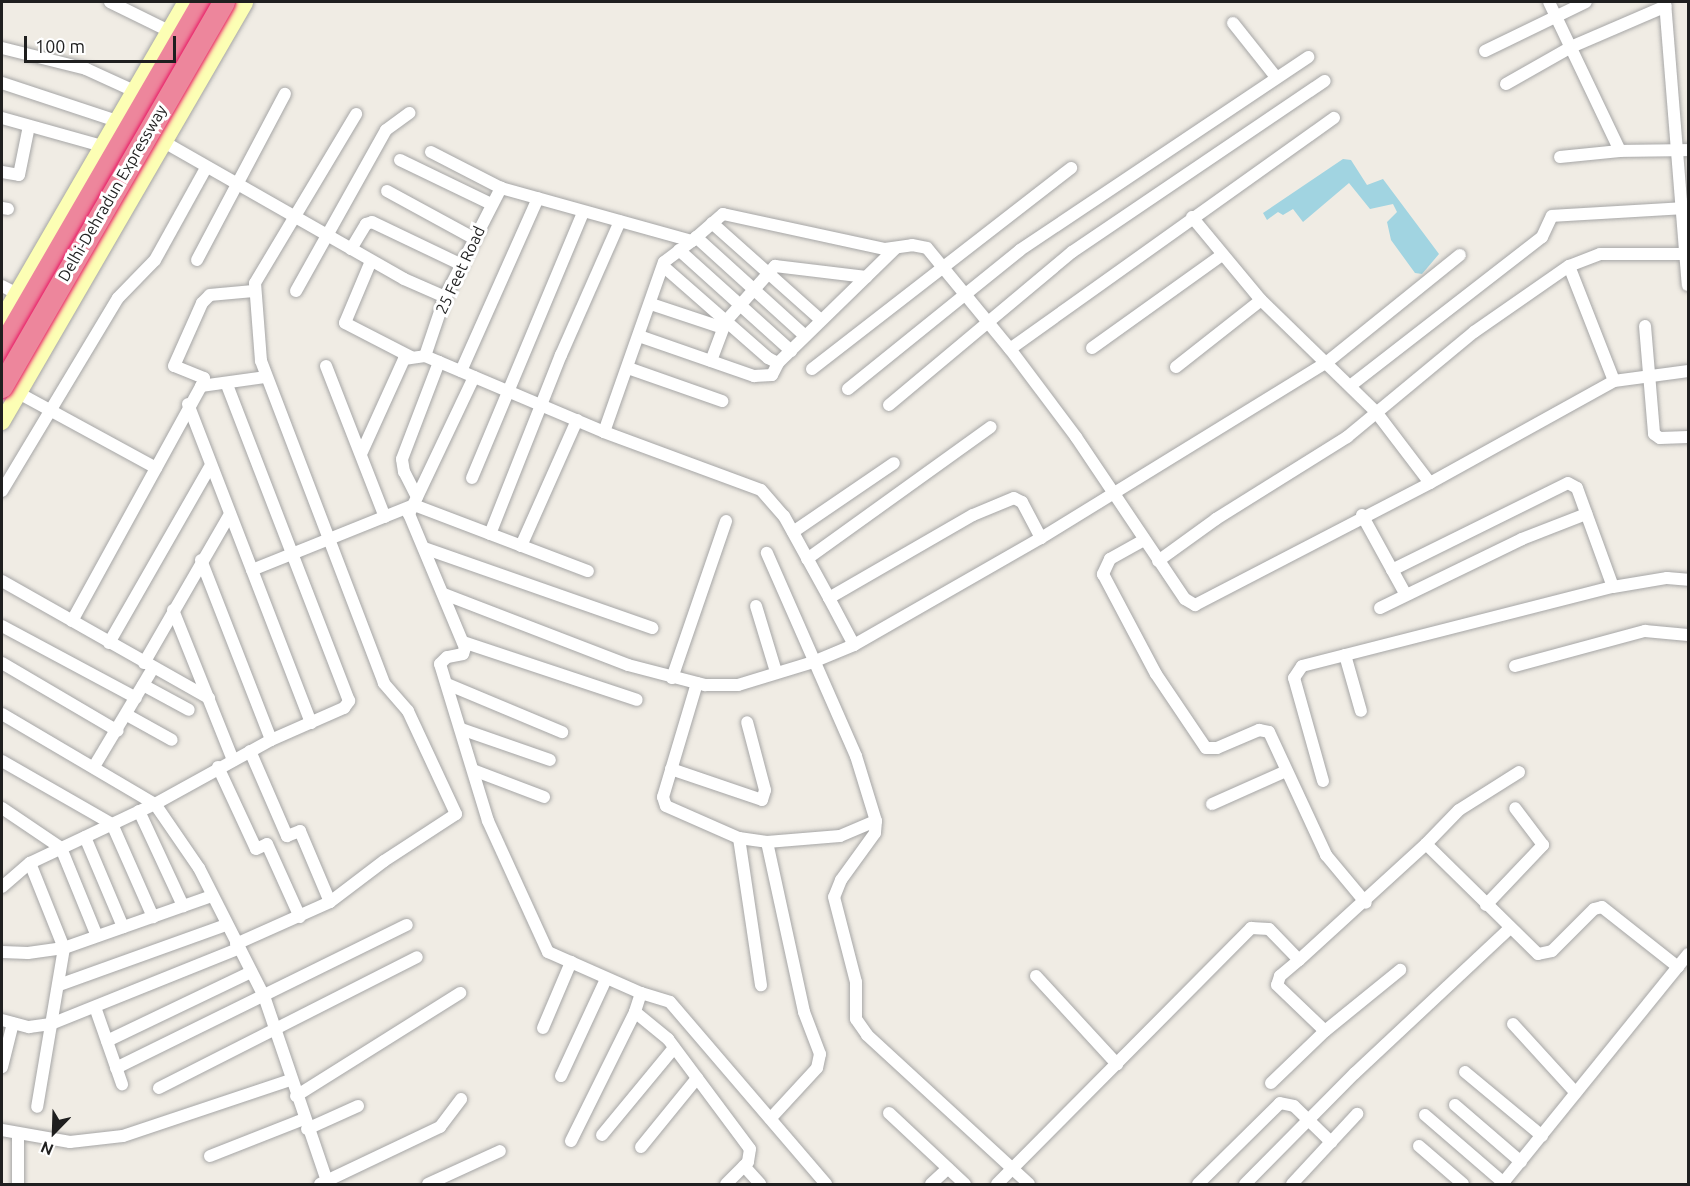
<!DOCTYPE html>
<html>
<head>
<meta charset="utf-8">
<style>
	body { margin:0 }
	#map { position:relative; width:1690px; height:1186px; overflow:hidden; background:#f0ece4; font-family:Ubuntu,sans-serif }
	div>[style] { position:absolute }
	[style*='--x'] { left:calc(var(--x)*1px); top:calc(var(--y)*1px); width:calc(var(--w)*1px); rotate:calc(var(--a)*1deg) }
	.water>* { inset:0; background:#a1d4e1 }
	.roads { filter:drop-shadow(0 0 2px #a6a6a6) drop-shadow(0 0 2px #a6a6a6) }
	.street>* { height:12px; margin:-6px; padding:0 6px; transform-origin:6px; border-radius:6px; background:#fff }
	.secondary>* { height:16px; margin:-8px; padding:0 8px; transform-origin:8px; border-radius:8px; background:#fcfeb4 }
	.highway>* { height:22px; margin:-11px; padding:0 11px; transform-origin:11px; border-radius:11px; background:#ed869c }
	.bridges { filter:drop-shadow(0 0 2px #e81864) drop-shadow(0 0 2px #e81864) }
	.highway-bridge>* { height:22px; margin:-11px; padding:0 11px; transform-origin:11px; border-radius:11px; background:#ed869c }
	span { translate:-50% -50%; white-space:nowrap; text-align:center; line-height:1.15; -webkit-text-stroke:6px #fff; paint-order:stroke }
	.street-label { font-size:16px; color:#1f1f1f }
	.frame { position:absolute; inset:0; border:3px solid #1f1f1f; pointer-events:none }
	.north { position:absolute; left:24px; top:1102px; width:60px; height:60px; -webkit-text-stroke:4px #fff; paint-order:stroke; rotate:203deg; font-size:16px; font-weight:700; line-height:24px; text-align:center; color:#1f1f1f }
	.north::after { content:''; display:block; margin:auto; width:21px; height:27px; background:#1f1f1f; clip-path:polygon(50% 0,100% 100%,50% 72%,0 100%) }
	.scale { position:absolute; left:24px; top:36px; width:152px; height:27px; box-sizing:border-box; border:3px solid #1f1f1f; border-top:0; padding-left:8px; font-size:18px; line-height:21px; white-space:nowrap; color:#1f1f1f; -webkit-text-stroke:4px #fff; paint-order:stroke }
</style>
</head>
<body>
<div id="map">
	<div class="water">
		<div style="clip-path:polygon(1343px 159px,1351px 160px,1367px 185px,1383px 179px,1439px 254px,1422px 274px,1415px 273px,1391px 240px,1387px 222px,1397px 212px,1393px 204px,1370px 209px,1349px 183px,1303px 222px,1293px 209px,1283px 215px,1278px 212px,1267px 220px,1263px 213px)"></div>
	</div>
	<div class="roads">
		<div class="street">
			<div style="--x:110;--y:2;--w:66;--a:26.2"></div>
			<div style="--x:1549;--y:2;--w:165;--a:64.5"></div>
			<div style="--x:1665;--y:2;--w:284;--a:85.4"></div>
			<div style="--x:1233;--y:23;--w:69;--a:51.5"></div>
			<div style="--x:2;--y:48;--w:87;--a:14"></div>
			<div style="--x:86;--y:69;--w:53;--a:24.6"></div>
			<div style="--x:1485;--y:51;--w:112;--a:-25.9"></div>
			<div style="--x:2;--y:83;--w:121;--a:18.3"></div>
			<div style="--x:1506;--y:84;--w:75;--a:-29.6"></div>
			<div style="--x:1571;--y:47;--w:103;--a:-23.3"></div>
			<div style="--x:2;--y:118;--w:104;--a:15.6"></div>
			<div style="--x:164;--y:142;--w:276;--a:29.7"></div>
			<div style="--x:404;--y:279;--w:45;--a:23.7"></div>
			<div style="--x:431;--y:152;--w:79;--a:27.2"></div>
			<div style="--x:501;--y:188;--w:198;--a:15.5"></div>
			<div style="--x:692;--y:241;--w:41;--a:-41.1"></div>
			<div style="--x:723;--y:214;--w:166;--a:12.2"></div>
			<div style="--x:885;--y:249;--w:27;--a:-8"></div>
			<div style="--x:912;--y:245;--w:15;--a:11"></div>
			<div style="--x:927;--y:248;--w:131;--a:50.6"></div>
			<div style="--x:1010;--y:349;--w:110;--a:53.1"></div>
			<div style="--x:1076;--y:437;--w:195;--a:56.1"></div>
			<div style="--x:1185;--y:599;--w:12;--a:31"></div>
			<div style="--x:1195;--y:605;--w:265;--a:-27.4"></div>
			<div style="--x:1430;--y:483;--w:210;--a:-29"></div>
			<div style="--x:1614;--y:381;--w:75;--a:-7.7"></div>
			<div style="--x:1560;--y:157;--w:60;--a:-5.7"></div>
			<div style="--x:1620;--y:151;--w:68;--a:-0.8"></div>
			<div style="--x:400;--y:160;--w:101;--a:25.8"></div>
			<div style="--x:2;--y:172;--w:17;--a:10"></div>
			<div style="--x:19;--y:175;--w:50;--a:-78.5"></div>
			<div style="--x:387;--y:191;--w:100;--a:28.6"></div>
			<div style="--x:2;--y:208;--w:6;--a:9"></div>
			<div style="--x:1192;--y:217;--w:108;--a:50.3"></div>
			<div style="--x:1261;--y:300;--w:161;--a:44.2"></div>
			<div style="--x:1376;--y:412;--w:89;--a:52.7"></div>
			<div style="--x:712;--y:223;--w:146;--a:41.7"></div>
			<div style="--x:696;--y:237;--w:147;--a:42.2"></div>
			<div style="--x:351;--y:249;--w:29;--a:-59"></div>
			<div style="--x:366;--y:224;--w:6;--a:-18"></div>
			<div style="--x:372;--y:222;--w:100;--a:25.5"></div>
			<div style="--x:679;--y:250;--w:151;--a:42"></div>
			<div style="--x:197;--y:260;--w:188;--a:-62.1"></div>
			<div style="--x:371;--y:261;--w:67;--a:112.8"></div>
			<div style="--x:345;--y:323;--w:74;--a:27.3"></div>
			<div style="--x:663;--y:266;--w:140;--a:41.2"></div>
			<div style="--x:768;--y:358;--w:11;--a:27"></div>
			<div style="--x:778;--y:363;--w:163;--a:-44.3"></div>
			<div style="--x:1569;--y:266;--w:123;--a:68.6"></div>
			<div style="--x:2;--y:286;--w:16;--a:27"></div>
			<div style="--x:296;--y:291;--w:184;--a:-60.8"></div>
			<div style="--x:386;--y:130;--w:29;--a:-36"></div>
			<div style="--x:651;--y:304;--w:76;--a:18.4"></div>
			<div style="--x:1645;--y:326;--w:108;--a:85.2"></div>
			<div style="--x:1654;--y:434;--w:7;--a:34"></div>
			<div style="--x:1660;--y:438;--w:28;--a:-2"></div>
			<div style="--x:639;--y:336;--w:122;--a:19.2"></div>
			<div style="--x:754;--y:376;--w:18;--a:-3"></div>
			<div style="--x:772;--y:375;--w:13;--a:-63"></div>
			<div style="--x:1092;--y:348;--w:160;--a:-35.6"></div>
			<div style="--x:1010;--y:349;--w:398;--a:-35.5"></div>
			<div style="--x:425;--y:356;--w:62;--a:-71.3"></div>
			<div style="--x:445;--y:297;--w:123;--a:-62.8"></div>
			<div style="--x:711;--y:361;--w:43;--a:-69.4"></div>
			<div style="--x:726;--y:321;--w:74;--a:-48.3"></div>
			<div style="--x:775;--y:266;--w:92;--a:6.9"></div>
			<div style="--x:326;--y:366;--w:162;--a:68.7"></div>
			<div style="--x:1176;--y:367;--w:108;--a:-38.2"></div>
			<div style="--x:628;--y:368;--w:100;--a:19.3"></div>
			<div style="--x:812;--y:369;--w:328;--a:-37.8"></div>
			<div style="--x:461;--y:371;--w:189;--a:-66"></div>
			<div style="--x:474;--y:377;--w:152;--a:115.4"></div>
			<div style="--x:409;--y:514;--w:145;--a:67.3"></div>
			<div style="--x:465;--y:648;--w:6;--a:108"></div>
			<div style="--x:463;--y:654;--w:16;--a:169"></div>
			<div style="--x:447;--y:657;--w:10;--a:135"></div>
			<div style="--x:440;--y:664;--w:164;--a:73"></div>
			<div style="--x:488;--y:821;--w:144;--a:65.4"></div>
			<div style="--x:548;--y:952;--w:102;--a:23.8"></div>
			<div style="--x:641;--y:993;--w:20;--a:108"></div>
			<div style="--x:635;--y:1012;--w:43;--a:39.3"></div>
			<div style="--x:668;--y:1039;--w:137;--a:53.3"></div>
			<div style="--x:750;--y:1149;--w:13;--a:99"></div>
			<div style="--x:748;--y:1162;--w:31;--a:135"></div>
			<div style="--x:201;--y:386;--w:66;--a:-7.9"></div>
			<div style="--x:1350;--y:386;--w:243;--a:-37.8"></div>
			<div style="--x:1542;--y:237;--w:23;--a:-65"></div>
			<div style="--x:1552;--y:216;--w:136;--a:-3.4"></div>
			<div style="--x:848;--y:389;--w:221;--a:-38.9"></div>
			<div style="--x:1020;--y:250;--w:347;--a:-33.8"></div>
			<div style="--x:13;--y:390;--w:163;--a:28.6"></div>
			<div style="--x:188;--y:404;--w:342;--a:68.9"></div>
			<div style="--x:889;--y:405;--w:239;--a:-39.9"></div>
			<div style="--x:1072;--y:252;--w:305;--a:-34.1"></div>
			<div style="--x:604;--y:432;--w:180;--a:-70.6"></div>
			<div style="--x:664;--y:262;--w:35;--a:-37"></div>
			<div style="--x:361;--y:454;--w:104;--a:-65.6"></div>
			<div style="--x:404;--y:359;--w:21;--a:-8"></div>
			<div style="--x:425;--y:356;--w:194;--a:23"></div>
			<div style="--x:604;--y:432;--w:167;--a:20.3"></div>
			<div style="--x:761;--y:490;--w:35;--a:49"></div>
			<div style="--x:784;--y:516;--w:94;--a:61.2"></div>
			<div style="--x:472;--y:478;--w:288;--a:-67.3"></div>
			<div style="--x:2;--y:491;--w:225;--a:-59"></div>
			<div style="--x:118;--y:298;--w:53;--a:-45.8"></div>
			<div style="--x:155;--y:260;--w:105;--a:-61"></div>
			<div style="--x:417;--y:497;--w:28;--a:-117"></div>
			<div style="--x:404;--y:472;--w:13;--a:-99"></div>
			<div style="--x:402;--y:459;--w:104;--a:-69.1"></div>
			<div style="--x:1362;--y:515;--w:91;--a:61.2"></div>
			<div style="--x:793;--y:532;--w:122;--a:-34.3"></div>
			<div style="--x:490;--y:534;--w:193;--a:-68.4"></div>
			<div style="--x:561;--y:355;--w:146;--a:-66.2"></div>
			<div style="--x:1144;--y:540;--w:39;--a:151"></div>
			<div style="--x:1110;--y:559;--w:17;--a:115"></div>
			<div style="--x:1103;--y:574;--w:113;--a:62.1"></div>
			<div style="--x:1156;--y:674;--w:89;--a:56"></div>
			<div style="--x:1206;--y:748;--w:11;--a:0"></div>
			<div style="--x:1217;--y:748;--w:46;--a:-23.2"></div>
			<div style="--x:1259;--y:730;--w:10;--a:11"></div>
			<div style="--x:1269;--y:732;--w:136;--a:65.1"></div>
			<div style="--x:1326;--y:855;--w:62;--a:50.2"></div>
			<div style="--x:521;--y:546;--w:138;--a:-66"></div>
			<div style="--x:424;--y:548;--w:242;--a:19.3"></div>
			<div style="--x:807;--y:559;--w:226;--a:-35.7"></div>
			<div style="--x:201;--y:560;--w:193;--a:68.7"></div>
			<div style="--x:1158;--y:561;--w:72;--a:-35.9"></div>
			<div style="--x:1216;--y:519;--w:155;--a:-32"></div>
			<div style="--x:1347;--y:437;--w:165;--a:-39.6"></div>
			<div style="--x:1474;--y:332;--w:116;--a:-34.8"></div>
			<div style="--x:1569;--y:266;--w:33;--a:-21"></div>
			<div style="--x:1600;--y:254;--w:85;--a:0"></div>
			<div style="--x:252;--y:570;--w:175;--a:-21.9"></div>
			<div style="--x:414;--y:505;--w:186;--a:20.8"></div>
			<div style="--x:1392;--y:570;--w:196;--a:-26.3"></div>
			<div style="--x:1568;--y:483;--w:10;--a:29"></div>
			<div style="--x:1577;--y:488;--w:105;--a:70"></div>
			<div style="--x:2;--y:581;--w:238;--a:29.5"></div>
			<div style="--x:444;--y:594;--w:197;--a:21.1"></div>
			<div style="--x:628;--y:665;--w:80;--a:14.6"></div>
			<div style="--x:705;--y:685;--w:33;--a:0"></div>
			<div style="--x:738;--y:685;--w:78;--a:-17"></div>
			<div style="--x:813;--y:662;--w:44;--a:-22.5"></div>
			<div style="--x:854;--y:645;--w:215;--a:-29.8"></div>
			<div style="--x:1041;--y:538;--w:334;--a:-31.6"></div>
			<div style="--x:1326;--y:363;--w:172;--a:-38.9"></div>
			<div style="--x:756;--y:606;--w:69;--a:73.1"></div>
			<div style="--x:1380;--y:608;--w:158;--a:-25.9"></div>
			<div style="--x:1522;--y:539;--w:69;--a:-21.3"></div>
			<div style="--x:173;--y:610;--w:162;--a:68.2"></div>
			<div style="--x:72;--y:621;--w:272;--a:-61.2"></div>
			<div style="--x:203;--y:383;--w:5;--a:-79"></div>
			<div style="--x:204;--y:378;--w:32;--a:-158"></div>
			<div style="--x:174;--y:366;--w:69;--a:-66"></div>
			<div style="--x:202;--y:303;--w:11;--a:-45"></div>
			<div style="--x:210;--y:295;--w:43;--a:-5.3"></div>
			<div style="--x:2;--y:626;--w:152;--a:28.2"></div>
			<div style="--x:463;--y:642;--w:183;--a:18.4"></div>
			<div style="--x:109;--y:643;--w:205;--a:-60.2"></div>
			<div style="--x:854;--y:645;--w:53;--a:-118"></div>
			<div style="--x:829;--y:598;--w:166;--a:-30"></div>
			<div style="--x:973;--y:515;--w:44;--a:-22.5"></div>
			<div style="--x:1014;--y:498;--w:9;--a:27"></div>
			<div style="--x:1022;--y:502;--w:41;--a:62.2"></div>
			<div style="--x:1345;--y:655;--w:58;--a:74.1"></div>
			<div style="--x:2;--y:663;--w:134;--a:30.4"></div>
			<div style="--x:144;--y:663;--w:172;--a:-60"></div>
			<div style="--x:1515;--y:666;--w:135;--a:-15.1"></div>
			<div style="--x:1645;--y:631;--w:43;--a:5.3"></div>
			<div style="--x:672;--y:678;--w:166;--a:-71"></div>
			<div style="--x:697;--y:683;--w:119;--a:106.6"></div>
			<div style="--x:663;--y:797;--w:9;--a:72"></div>
			<div style="--x:666;--y:806;--w:80;--a:23.7"></div>
			<div style="--x:739;--y:838;--w:28;--a:8"></div>
			<div style="--x:767;--y:842;--w:73;--a:-4.7"></div>
			<div style="--x:840;--y:836;--w:39;--a:-23"></div>
			<div style="--x:876;--y:821;--w:68;--a:-107.1"></div>
			<div style="--x:856;--y:756;--w:222;--a:-113.7"></div>
			<div style="--x:447;--y:684;--w:125;--a:22.7"></div>
			<div style="--x:143;--y:685;--w:52;--a:28.5"></div>
			<div style="--x:2;--y:714;--w:178;--a:30.5"></div>
			<div style="--x:155;--y:804;--w:78;--a:55.5"></div>
			<div style="--x:199;--y:868;--w:144;--a:63.1"></div>
			<div style="--x:264;--y:996;--w:199;--a:71.2"></div>
			<div style="--x:127;--y:715;--w:51;--a:29.1"></div>
			<div style="--x:461;--y:729;--w:94;--a:19.2"></div>
			<div style="--x:250;--y:751;--w:93;--a:66.5"></div>
			<div style="--x:287;--y:836;--w:14;--a:-21"></div>
			<div style="--x:300;--y:831;--w:77;--a:67.1"></div>
			<div style="--x:2;--y:761;--w:127;--a:29.8"></div>
			<div style="--x:112;--y:824;--w:102;--a:66.2"></div>
			<div style="--x:95;--y:765;--w:113;--a:-59.1"></div>
			<div style="--x:218;--y:767;--w:90;--a:65.1"></div>
			<div style="--x:256;--y:849;--w:12;--a:-24"></div>
			<div style="--x:267;--y:844;--w:80;--a:65.7"></div>
			<div style="--x:671;--y:769;--w:96;--a:18.8"></div>
			<div style="--x:762;--y:800;--w:10;--a:-73"></div>
			<div style="--x:765;--y:790;--w:70;--a:-104.8"></div>
			<div style="--x:473;--y:770;--w:76;--a:20.8"></div>
			<div style="--x:1323;--y:781;--w:107;--a:-105.7"></div>
			<div style="--x:1294;--y:678;--w:14;--a:-56"></div>
			<div style="--x:1302;--y:666;--w:321;--a:-14.3"></div>
			<div style="--x:1613;--y:587;--w:55;--a:-9.5"></div>
			<div style="--x:1667;--y:578;--w:21;--a:5"></div>
			<div style="--x:1212;--y:804;--w:81;--a:-24"></div>
			<div style="--x:2;--y:808;--w:71;--a:34.1"></div>
			<div style="--x:61;--y:848;--w:95;--a:67.8"></div>
			<div style="--x:139;--y:811;--w:105;--a:65.1"></div>
			<div style="--x:876;--y:821;--w:12;--a:95"></div>
			<div style="--x:875;--y:833;--w:58;--a:125.9"></div>
			<div style="--x:841;--y:880;--w:18;--a:112"></div>
			<div style="--x:834;--y:897;--w:88;--a:75.5"></div>
			<div style="--x:856;--y:982;--w:37;--a:90"></div>
			<div style="--x:856;--y:1019;--w:19;--a:55"></div>
			<div style="--x:867;--y:1035;--w:220;--a:42.6"></div>
			<div style="--x:85;--y:837;--w:98;--a:67.1"></div>
			<div style="--x:739;--y:838;--w:149;--a:81.5"></div>
			<div style="--x:767;--y:842;--w:174;--a:77.7"></div>
			<div style="--x:804;--y:1012;--w:45;--a:69.1"></div>
			<div style="--x:820;--y:1054;--w:14;--a:102"></div>
			<div style="--x:817;--y:1068;--w:69;--a:132.7"></div>
			<div style="--x:1426;--y:844;--w:47;--a:-45.9"></div>
			<div style="--x:1459;--y:810;--w:71;--a:-32.3"></div>
			<div style="--x:30;--y:863;--w:92;--a:68.2"></div>
			<div style="--x:64;--y:948;--w:161;--a:99.6"></div>
			<div style="--x:2;--y:887;--w:37;--a:-41"></div>
			<div style="--x:30;--y:863;--w:138;--a:-25.3"></div>
			<div style="--x:155;--y:804;--w:132;--a:-28.9"></div>
			<div style="--x:271;--y:740;--w:80;--a:-23.7"></div>
			<div style="--x:344;--y:708;--w:9;--a:-54"></div>
			<div style="--x:349;--y:701;--w:339;--a:-111.1"></div>
			<div style="--x:1486;--y:905;--w:83;--a:-46.5"></div>
			<div style="--x:1543;--y:845;--w:46;--a:-127.1"></div>
			<div style="--x:236;--y:944;--w:103;--a:-24.1"></div>
			<div style="--x:330;--y:902;--w:68;--a:-37.2"></div>
			<div style="--x:384;--y:861;--w:86;--a:-33.1"></div>
			<div style="--x:456;--y:814;--w:114;--a:-115"></div>
			<div style="--x:408;--y:711;--w:37;--a:-131"></div>
			<div style="--x:384;--y:683;--w:345;--a:-110.9"></div>
			<div style="--x:261;--y:361;--w:78;--a:-94.4"></div>
			<div style="--x:255;--y:283;--w:197;--a:-59.1"></div>
			<div style="--x:2;--y:952;--w:26;--a:2"></div>
			<div style="--x:28;--y:953;--w:36;--a:-8"></div>
			<div style="--x:64;--y:948;--w:157;--a:-19.4"></div>
			<div style="--x:1299;--y:960;--w:25;--a:140"></div>
			<div style="--x:1280;--y:976;--w:9;--a:108"></div>
			<div style="--x:1277;--y:985;--w:66;--a:43.8"></div>
			<div style="--x:1325;--y:1031;--w:97;--a:-39.1"></div>
			<div style="--x:1036;--y:976;--w:120;--a:47.4"></div>
			<div style="--x:59;--y:985;--w:177;--a:-19.8"></div>
			<div style="--x:641;--y:993;--w:30;--a:17"></div>
			<div style="--x:670;--y:1002;--w:240;--a:49.4"></div>
			<div style="--x:95;--y:1007;--w:82;--a:70.7"></div>
			<div style="--x:2;--y:1020;--w:28;--a:15"></div>
			<div style="--x:29;--y:1027;--w:22;--a:-8"></div>
			<div style="--x:51;--y:1024;--w:201;--a:-21.9"></div>
			<div style="--x:1513;--y:1024;--w:93;--a:47.6"></div>
			<div style="--x:543;--y:1028;--w:72;--a:-67"></div>
			<div style="--x:107;--y:1041;--w:160;--a:-25.6"></div>
			<div style="--x:2;--y:1067;--w:45;--a:-76"></div>
			<div style="--x:116;--y:1068;--w:324;--a:-26.2"></div>
			<div style="--x:1465;--y:1072;--w:100;--a:39.7"></div>
			<div style="--x:561;--y:1076;--w:107;--a:-65.1"></div>
			<div style="--x:1271;--y:1083;--w:75;--a:-43.9"></div>
			<div style="--x:159;--y:1088;--w:289;--a:-26.9"></div>
			<div style="--x:296;--y:1096;--w:194;--a:-32.1"></div>
			<div style="--x:1455;--y:1105;--w:87;--a:40.8"></div>
			<div style="--x:889;--y:1113;--w:104;--a:43.1"></div>
			<div style="--x:1425;--y:1115;--w:106;--a:40.8"></div>
			<div style="--x:307;--y:1129;--w:56;--a:-24.3"></div>
			<div style="--x:2;--y:1130;--w:69;--a:10"></div>
			<div style="--x:70;--y:1142;--w:53;--a:-6.5"></div>
			<div style="--x:123;--y:1136;--w:176;--a:-18.5"></div>
			<div style="--x:602;--y:1135;--w:113;--a:-50.4"></div>
			<div style="--x:571;--y:1141;--w:144;--a:-63.6"></div>
			<div style="--x:1419;--y:1146;--w:58;--a:40.8"></div>
			<div style="--x:641;--y:1147;--w:89;--a:-50.9"></div>
			<div style="--x:210;--y:1156;--w:101;--a:-21.5"></div>
			<div style="--x:744;--y:1166;--w:24;--a:48"></div>
			<div style="--x:18;--y:1184;--w:49;--a:-90"></div>
			<div style="--x:320;--y:1184;--w:133;--a:-25.4"></div>
			<div style="--x:440;--y:1127;--w:35;--a:-53"></div>
			<div style="--x:428;--y:1184;--w:79;--a:-24.6"></div>
			<div style="--x:931;--y:1184;--w:23;--a:-43"></div>
			<div style="--x:997;--y:1184;--w:361;--a:-45.2"></div>
			<div style="--x:1251;--y:928;--w:18;--a:3"></div>
			<div style="--x:1269;--y:929;--w:43;--a:45.9"></div>
			<div style="--x:1299;--y:960;--w:172;--a:-42.4"></div>
			<div style="--x:1426;--y:844;--w:157;--a:44.5"></div>
			<div style="--x:1538;--y:954;--w:14;--a:-12"></div>
			<div style="--x:1552;--y:951;--w:59;--a:-45"></div>
			<div style="--x:1594;--y:909;--w:8;--a:-14"></div>
			<div style="--x:1602;--y:907;--w:97;--a:38.3"></div>
			<div style="--x:1198;--y:1184;--w:115;--a:-44.6"></div>
			<div style="--x:1280;--y:1103;--w:14;--a:12"></div>
			<div style="--x:1294;--y:1106;--w:52;--a:44.2"></div>
			<div style="--x:1245;--y:1184;--w:156;--a:-45.3"></div>
			<div style="--x:1355;--y:1073;--w:212;--a:-43.1"></div>
			<div style="--x:1292;--y:1184;--w:96;--a:-47.1"></div>
			<div style="--x:1502;--y:1184;--w:296;--a:-51"></div>
		</div>
		<div class="secondary">
			<div style="--x:2;--y:319;--w:367;--a:-59.9"></div>
			<div style="--x:2;--y:422;--w:485;--a:-59.9"></div>
		</div>
		<div class="highway">
			<div style="--x:2;--y:349;--w:401;--a:-59.9"></div>
		</div>
	</div>
	<div class="bridges">
		<div class="highway-bridge">
			<div style="--x:2;--y:387;--w:444;--a:-60"></div>
		</div>
	</div>
	<div class="street-label">
		<span style="left:112px;top:193px;rotate:-60deg">Delhi-Dehradun Expressway</span>
		<span style="left:460px;top:270px;rotate:-65deg">25 Feet Road</span>
	</div>
	<div class="frame"></div>
	<div class="north">N</div>
	<div class="scale">100 m</div>
</div>
</body>
</html>
